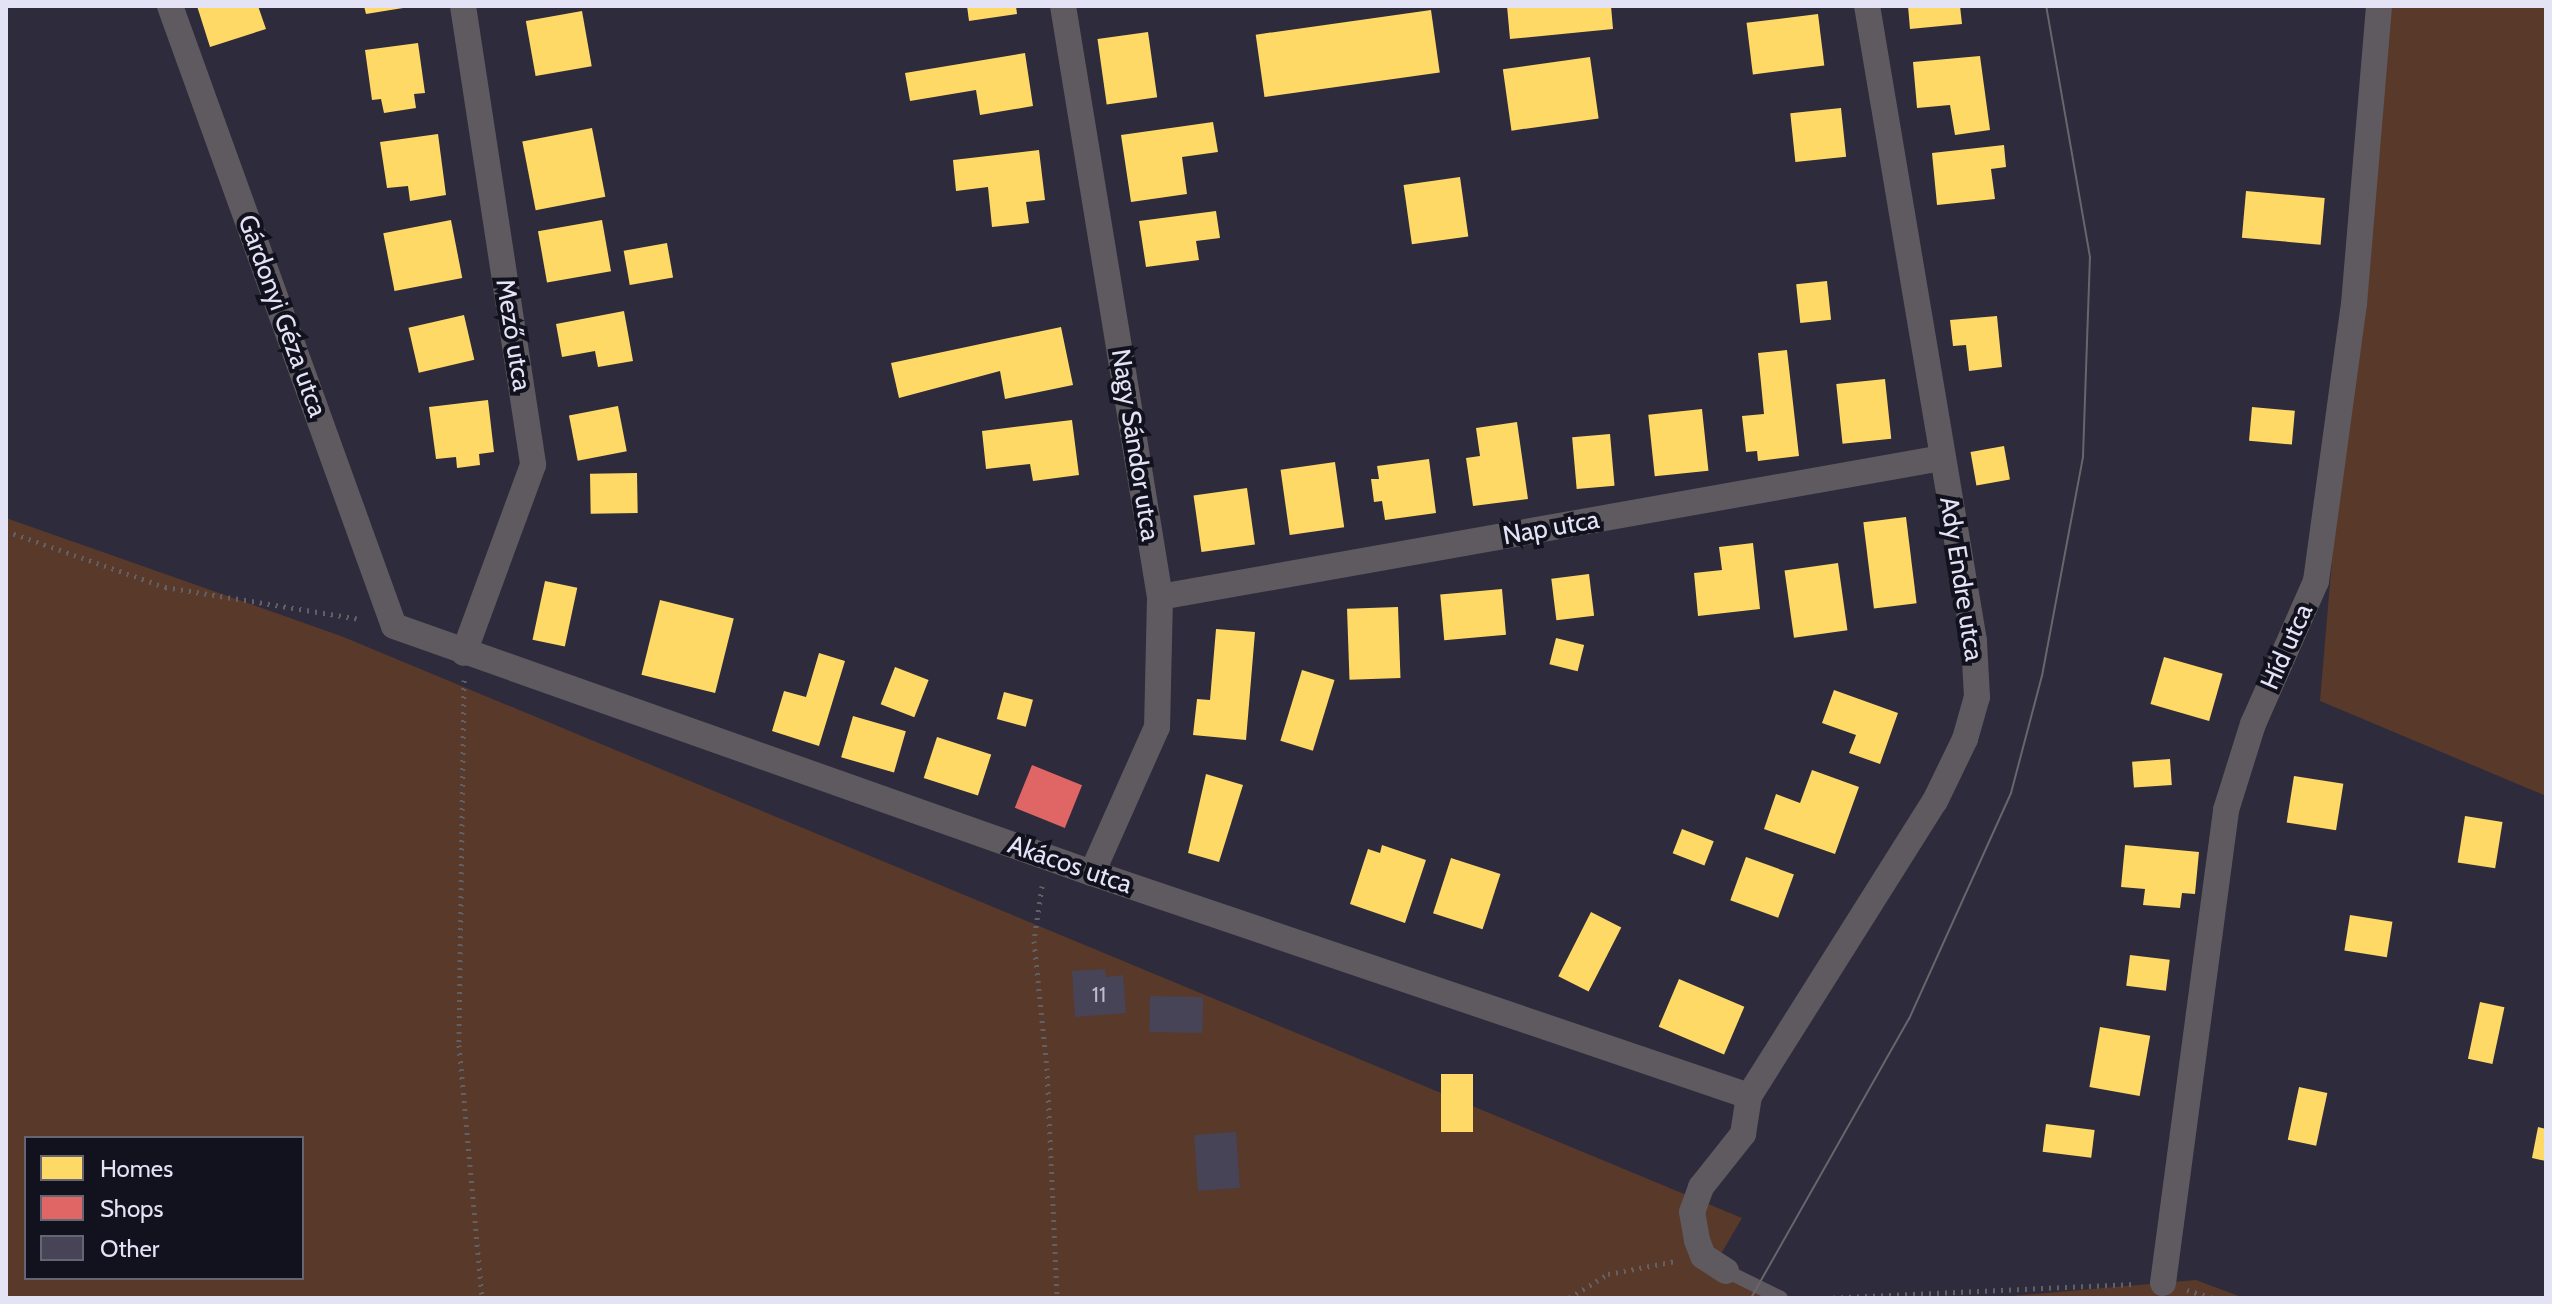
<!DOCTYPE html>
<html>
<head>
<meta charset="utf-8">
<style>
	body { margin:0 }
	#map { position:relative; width:2552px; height:1304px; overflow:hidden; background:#2e2b3c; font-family:Cabin,sans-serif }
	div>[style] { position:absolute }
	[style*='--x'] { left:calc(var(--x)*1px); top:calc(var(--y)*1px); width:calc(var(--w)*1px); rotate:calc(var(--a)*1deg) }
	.green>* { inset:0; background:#58392a }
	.homes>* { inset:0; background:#ffd966; transform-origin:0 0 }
	.shops>* { inset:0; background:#e06666; transform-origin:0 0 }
	.building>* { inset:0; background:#484458; transform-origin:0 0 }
	.path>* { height:5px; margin-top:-2.5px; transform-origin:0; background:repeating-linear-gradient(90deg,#625f65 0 2px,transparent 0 8px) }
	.lane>* { height:14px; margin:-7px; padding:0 7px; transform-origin:7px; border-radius:7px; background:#5f5a5f }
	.street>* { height:26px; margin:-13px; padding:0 13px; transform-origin:13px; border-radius:13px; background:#5f5a5f }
	.tram>* { height:2px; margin:-1px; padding:0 1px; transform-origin:1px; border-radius:1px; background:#68656c }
	span { translate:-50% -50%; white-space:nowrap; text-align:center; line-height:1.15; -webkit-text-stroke:8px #12111e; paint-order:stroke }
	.number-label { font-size:22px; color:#bdbace }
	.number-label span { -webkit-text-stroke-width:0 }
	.street-label { font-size:26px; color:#e4e2f5 }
	.frame { position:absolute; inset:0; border:8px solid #e4e2f5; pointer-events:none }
	.legend { position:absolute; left:24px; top:1136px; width:280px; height:144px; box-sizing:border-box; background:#12111e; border:2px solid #666574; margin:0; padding:10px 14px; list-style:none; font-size:24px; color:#e4e2f5 }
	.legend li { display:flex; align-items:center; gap:16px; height:40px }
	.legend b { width:40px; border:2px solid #666574 }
</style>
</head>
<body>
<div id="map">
	<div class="green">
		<div style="clip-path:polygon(2379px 6px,2546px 6px,2546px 796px,2320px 701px)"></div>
		<div style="clip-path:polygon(evenodd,6px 518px,341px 636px,1742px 1218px,1721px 1254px,1726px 1271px,1781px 1298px,6px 1298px,6px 518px,26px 1138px,302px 1138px,302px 1278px,26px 1278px,26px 1138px)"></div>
		<div style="clip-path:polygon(2196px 1280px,2244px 1298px,1989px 1298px)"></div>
	</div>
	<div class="homes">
		<div style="clip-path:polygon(197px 6px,258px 6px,266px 29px,210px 47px)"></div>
		<div style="clip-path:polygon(364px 6px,403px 6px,403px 8px,366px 14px)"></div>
		<div style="clip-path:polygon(967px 6px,1016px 6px,1017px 14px,969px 21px)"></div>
		<div style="clip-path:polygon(1507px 6px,1611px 6px,1613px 29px,1510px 39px)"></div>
		<div style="clip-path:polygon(1908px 6px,1960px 6px,1962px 24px,1910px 29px)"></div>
		<div style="left:1431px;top:10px;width:63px;height:177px;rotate:82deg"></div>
		<div style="left:582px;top:11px;width:56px;height:57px;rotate:80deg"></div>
		<div style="left:1818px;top:14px;width:52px;height:72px;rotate:83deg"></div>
		<div style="left:1148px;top:32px;width:66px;height:51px;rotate:82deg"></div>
		<div style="clip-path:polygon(418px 43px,425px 93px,414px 94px,416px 108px,384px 113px,381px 99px,372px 100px,365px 50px)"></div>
		<div style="clip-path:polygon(1025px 53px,1033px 106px,980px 115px,976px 90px,910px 101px,905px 73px)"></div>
		<div style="clip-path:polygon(1980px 56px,1990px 130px,1955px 135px,1950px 105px,1917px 108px,1913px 62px)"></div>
		<div style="left:1590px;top:57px;width:62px;height:88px;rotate:82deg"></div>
		<div style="left:1841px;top:108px;width:49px;height:51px;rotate:84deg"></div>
		<div style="clip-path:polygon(1213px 122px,1218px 152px,1182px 157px,1187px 194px,1131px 202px,1121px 135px)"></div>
		<div style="left:592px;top:128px;width:70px;height:71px;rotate:79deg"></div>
		<div style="clip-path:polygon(438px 134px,446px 195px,410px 201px,408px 186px,387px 188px,380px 142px)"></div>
		<div style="clip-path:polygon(2004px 145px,2006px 167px,1991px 169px,1995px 199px,1937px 205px,1932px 153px)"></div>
		<div style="clip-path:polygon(1039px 150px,1045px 200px,1026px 202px,1029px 223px,992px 227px,988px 187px,956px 191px,953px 160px)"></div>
		<div style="left:1460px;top:177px;width:60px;height:57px;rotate:82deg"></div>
		<div style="left:2246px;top:191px;width:79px;height:47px;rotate:5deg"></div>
		<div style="clip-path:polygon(1216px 211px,1220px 238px,1196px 241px,1199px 260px,1146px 267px,1139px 221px)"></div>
		<div style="left:451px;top:220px;width:59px;height:69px;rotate:79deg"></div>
		<div style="left:602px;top:220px;width:52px;height:65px;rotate:80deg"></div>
		<div style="left:667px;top:243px;width:35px;height:44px;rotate:80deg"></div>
		<div style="left:1827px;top:281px;width:39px;height:31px;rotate:84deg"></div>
		<div style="clip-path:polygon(624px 311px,633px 361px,598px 367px,595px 351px,562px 357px,556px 324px)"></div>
		<div style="left:464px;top:315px;width:46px;height:57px;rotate:77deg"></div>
		<div style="clip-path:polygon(1997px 316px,2002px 367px,1969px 371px,1966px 345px,1953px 346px,1950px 320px)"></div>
		<div style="clip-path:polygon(1061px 327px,1073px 385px,1005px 399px,1000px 371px,899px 398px,891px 363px)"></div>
		<div style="clip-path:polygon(1787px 350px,1799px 456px,1758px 461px,1757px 451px,1746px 452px,1742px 416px,1764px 414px,1758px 353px)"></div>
		<div style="left:1885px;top:379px;width:60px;height:49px;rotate:84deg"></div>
		<div style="clip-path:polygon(488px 400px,494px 452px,479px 454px,480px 465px,457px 468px,456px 457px,436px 459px,429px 407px)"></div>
		<div style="left:618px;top:406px;width:46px;height:50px;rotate:79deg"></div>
		<div style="left:2252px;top:407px;width:43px;height:34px;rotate:5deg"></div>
		<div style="left:1702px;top:409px;width:62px;height:54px;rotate:84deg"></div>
		<div style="clip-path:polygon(1072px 420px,1079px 475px,1033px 481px,1030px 464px,986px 469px,982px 431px)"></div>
		<div style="clip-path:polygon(1517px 422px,1528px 499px,1473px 506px,1466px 458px,1480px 456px,1476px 428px)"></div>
		<div style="left:1610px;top:434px;width:52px;height:38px;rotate:85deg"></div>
		<div style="left:2004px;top:446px;width:34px;height:34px;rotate:80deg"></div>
		<div style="clip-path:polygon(1429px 459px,1436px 513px,1385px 520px,1382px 501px,1374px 502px,1371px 479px,1379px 479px,1377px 466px)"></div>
		<div style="left:1335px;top:462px;width:66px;height:55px;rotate:82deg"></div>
		<div style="left:637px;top:473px;width:40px;height:47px;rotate:89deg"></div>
		<div style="left:1247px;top:488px;width:57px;height:54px;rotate:82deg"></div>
		<div style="left:1906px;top:517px;width:87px;height:43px;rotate:83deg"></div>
		<div style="clip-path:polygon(1753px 543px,1760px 609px,1698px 616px,1694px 573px,1722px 570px,1719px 547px)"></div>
		<div style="left:1838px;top:563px;width:68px;height:54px;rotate:82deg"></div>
		<div style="left:1589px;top:574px;width:42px;height:38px;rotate:83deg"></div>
		<div style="left:545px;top:581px;width:33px;height:60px;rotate:12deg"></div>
		<div style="left:1502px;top:589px;width:46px;height:62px;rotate:85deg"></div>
		<div style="left:660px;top:600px;width:76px;height:77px;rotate:14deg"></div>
		<div style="left:1398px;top:607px;width:71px;height:51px;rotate:88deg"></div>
		<div style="clip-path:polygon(1216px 629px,1255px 632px,1246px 740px,1193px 735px,1197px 699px,1210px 700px)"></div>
		<div style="left:1556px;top:638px;width:29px;height:27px;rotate:14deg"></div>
		<div style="clip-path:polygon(819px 653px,845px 661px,819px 746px,772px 731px,784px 691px,806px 697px)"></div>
		<div style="left:2164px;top:657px;width:61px;height:49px;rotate:16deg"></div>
		<div style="left:895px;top:667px;width:36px;height:40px;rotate:21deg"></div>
		<div style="left:1302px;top:670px;width:34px;height:74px;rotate:17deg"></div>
		<div style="clip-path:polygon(1834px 690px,1898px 713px,1880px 764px,1849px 753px,1856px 735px,1822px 723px)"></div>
		<div style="left:1004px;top:692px;width:30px;height:28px;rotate:15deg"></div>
		<div style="left:853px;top:716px;width:55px;height:43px;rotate:16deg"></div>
		<div style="left:937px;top:737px;width:57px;height:43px;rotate:18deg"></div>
		<div style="left:2170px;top:759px;width:26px;height:38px;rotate:86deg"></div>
		<div style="clip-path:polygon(1812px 770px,1859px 787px,1835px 854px,1764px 829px,1776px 794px,1800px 803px)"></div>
		<div style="clip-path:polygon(1206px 774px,1243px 785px,1219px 862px,1188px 853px)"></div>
		<div style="left:2294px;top:776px;width:50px;height:47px;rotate:9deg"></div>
		<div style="left:2465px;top:816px;width:38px;height:47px;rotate:9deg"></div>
		<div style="left:1682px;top:829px;width:34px;height:26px;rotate:21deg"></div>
		<div style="clip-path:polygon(1382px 845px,1426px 860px,1405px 923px,1350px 904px,1368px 849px,1380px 853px)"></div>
		<div style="clip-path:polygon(2125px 845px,2199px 852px,2195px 894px,2182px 893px,2180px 908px,2143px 905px,2145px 889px,2121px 887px)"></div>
		<div style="left:1746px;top:857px;width:51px;height:46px;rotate:20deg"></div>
		<div style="left:1451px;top:858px;width:52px;height:58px;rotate:18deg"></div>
		<div style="left:1591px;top:912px;width:34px;height:72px;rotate:27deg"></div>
		<div style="left:2350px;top:915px;width:43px;height:36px;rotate:9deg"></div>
		<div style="left:2130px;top:955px;width:40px;height:31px;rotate:7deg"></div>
		<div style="left:1679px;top:979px;width:71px;height:52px;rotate:23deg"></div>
		<div style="left:2480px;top:1002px;width:25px;height:58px;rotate:12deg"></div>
		<div style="left:2100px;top:1027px;width:51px;height:61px;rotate:10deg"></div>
		<div style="left:1441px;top:1074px;width:32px;height:58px"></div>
		<div style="left:2299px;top:1087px;width:29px;height:54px;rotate:12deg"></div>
		<div style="left:2046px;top:1124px;width:49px;height:28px;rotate:7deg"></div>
		<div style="clip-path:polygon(2538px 1127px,2546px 1129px,2546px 1161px,2532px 1158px)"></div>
	</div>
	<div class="shops">
		<div style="left:1032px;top:765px;width:54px;height:46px;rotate:22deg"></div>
	</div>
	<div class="building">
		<div style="clip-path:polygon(1105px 969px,1106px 977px,1123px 975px,1126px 1013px,1075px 1017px,1072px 971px)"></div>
		<div style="left:1150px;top:996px;width:53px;height:36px;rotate:1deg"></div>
		<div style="left:1236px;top:1132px;width:56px;height:42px;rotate:86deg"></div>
	</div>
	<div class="path">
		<div style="--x:6;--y:531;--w:169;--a:19.4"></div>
		<div style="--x:165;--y:587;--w:199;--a:9.3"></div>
		<div style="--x:464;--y:680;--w:365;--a:90.8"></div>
		<div style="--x:459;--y:1045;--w:254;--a:84.8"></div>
		<div style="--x:1042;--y:886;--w:56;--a:98.3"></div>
		<div style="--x:1034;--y:941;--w:128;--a:84.2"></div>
		<div style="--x:1047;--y:1068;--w:230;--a:87.5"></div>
		<div style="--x:2187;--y:1290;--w:27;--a:17"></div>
		<div style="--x:1569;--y:1298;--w:46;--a:-31.6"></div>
		<div style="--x:1608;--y:1274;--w:69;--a:-10.8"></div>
		<div style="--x:1825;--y:1298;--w:309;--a:-2.6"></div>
	</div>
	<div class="lane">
		<div style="--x:1726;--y:1271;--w:61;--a:26.1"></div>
	</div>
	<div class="street">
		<div style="--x:170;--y:6;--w:659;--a:70.14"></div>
		<div style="--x:394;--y:626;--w:740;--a:19.49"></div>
		<div style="--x:1092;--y:873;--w:694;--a:18.75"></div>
		<div style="--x:463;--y:6;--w:464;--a:81.3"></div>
		<div style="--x:533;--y:465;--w:200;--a:110.2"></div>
		<div style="--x:1063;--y:6;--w:599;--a:80.68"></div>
		<div style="--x:1160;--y:597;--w:130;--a:91.3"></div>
		<div style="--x:1157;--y:727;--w:160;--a:114"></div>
		<div style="--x:1160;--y:597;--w:794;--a:-10.08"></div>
		<div style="--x:1726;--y:1271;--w:27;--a:-147"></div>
		<div style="--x:1703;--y:1256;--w:17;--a:-111"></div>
		<div style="--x:1697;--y:1240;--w:28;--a:-100"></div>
		<div style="--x:1692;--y:1212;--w:27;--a:-70"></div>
		<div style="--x:1701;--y:1187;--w:68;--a:-51.6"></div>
		<div style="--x:1743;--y:1134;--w:38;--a:-81"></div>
		<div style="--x:1749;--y:1096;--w:349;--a:-57.8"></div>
		<div style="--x:1935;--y:801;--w:69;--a:-64.2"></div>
		<div style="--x:1965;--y:739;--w:44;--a:-74.1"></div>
		<div style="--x:1977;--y:697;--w:56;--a:-93.1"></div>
		<div style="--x:1974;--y:641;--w:644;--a:-99.56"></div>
		<div style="--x:2163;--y:1283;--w:477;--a:-82.4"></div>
		<div style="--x:2226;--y:810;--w:90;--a:-72.6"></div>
		<div style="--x:2253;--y:724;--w:156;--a:-66.2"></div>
		<div style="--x:2316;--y:581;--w:280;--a:-82.2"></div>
		<div style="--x:2354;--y:304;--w:299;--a:-85.2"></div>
	</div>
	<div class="tram">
		<div style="--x:1751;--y:1298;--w:321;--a:-60.5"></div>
		<div style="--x:1909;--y:1019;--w:248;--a:-65.7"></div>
		<div style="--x:2011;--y:793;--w:121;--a:-75.2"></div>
		<div style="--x:2042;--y:676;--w:224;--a:-79.4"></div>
		<div style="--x:2083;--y:456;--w:199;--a:-88"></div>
		<div style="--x:2090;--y:257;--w:255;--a:-99.9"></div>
	</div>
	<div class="number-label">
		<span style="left:1099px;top:995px">11</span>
	</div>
	<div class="street-label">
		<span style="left:282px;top:316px;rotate:70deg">Gárdonyi Géza utca</span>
		<span style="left:513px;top:335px;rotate:81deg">Mező utca</span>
		<span style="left:1135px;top:445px;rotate:81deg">Nagy Sándor utca</span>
		<span style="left:1551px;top:528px;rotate:-10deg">Nap utca</span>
		<span style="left:1961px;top:579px;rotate:81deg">Ady Endre utca</span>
		<span style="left:2287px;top:647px;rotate:-66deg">Híd utca</span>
		<span style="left:1070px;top:865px;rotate:19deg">Akácos utca</span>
	</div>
	<div class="frame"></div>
	<ul class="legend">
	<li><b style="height:22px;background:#ffd966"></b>Homes</li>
	<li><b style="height:22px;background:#e06666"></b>Shops</li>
	<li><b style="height:22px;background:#484458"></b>Other</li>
	</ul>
</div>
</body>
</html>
